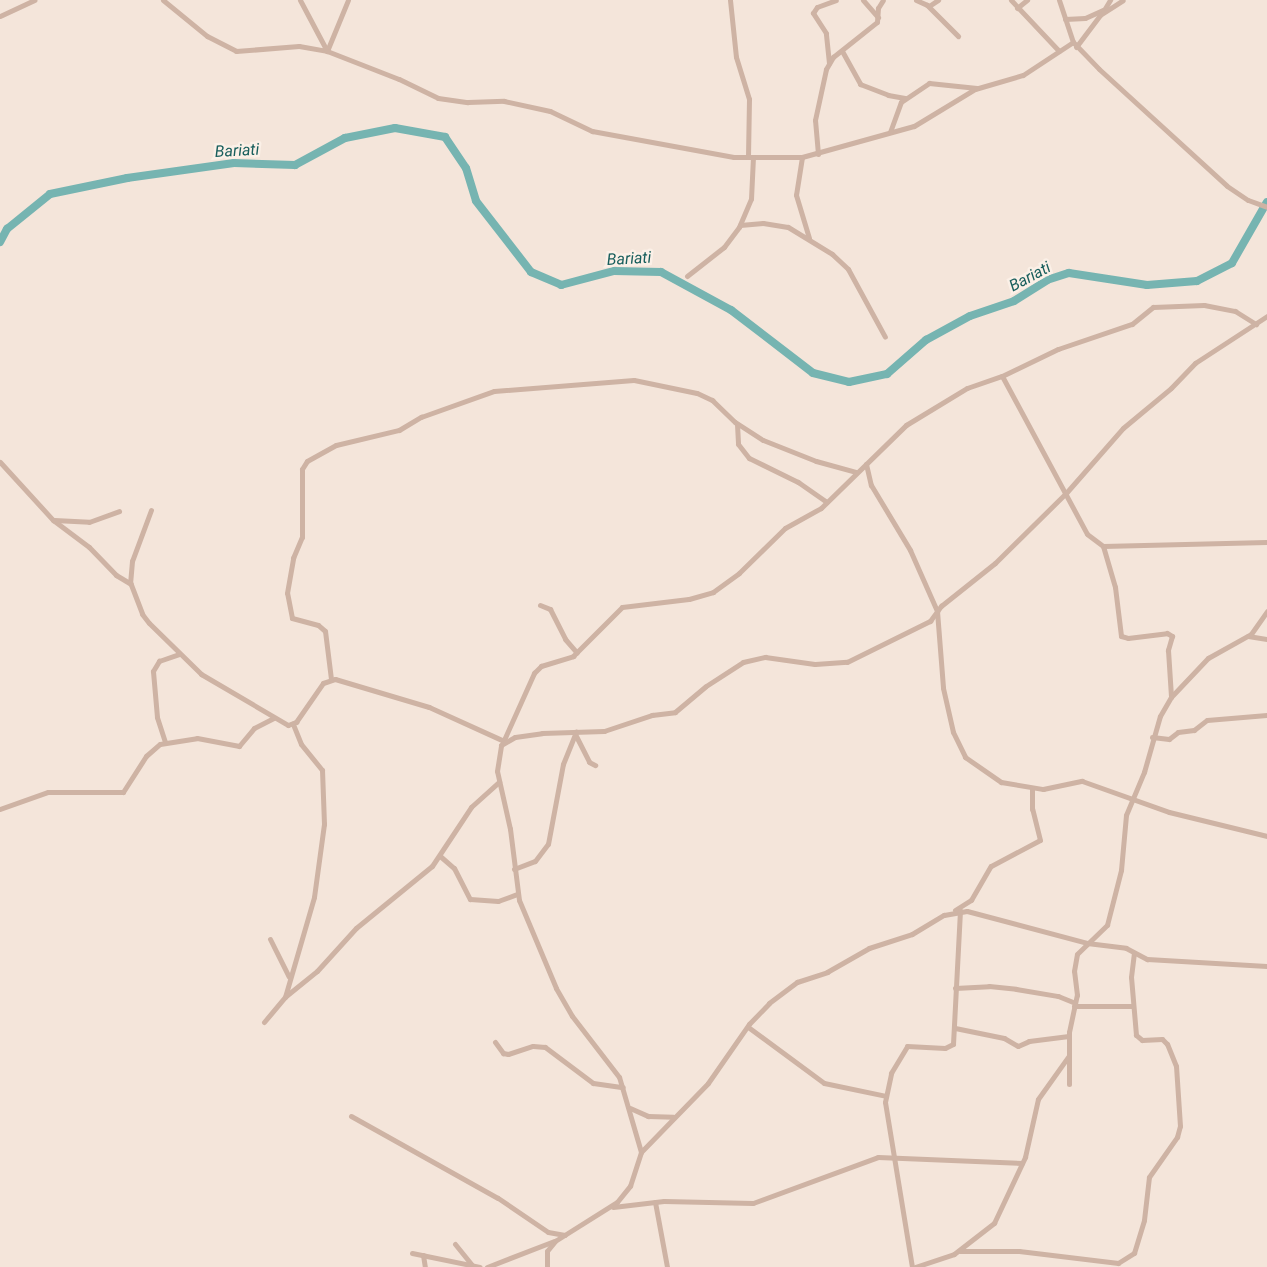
<!DOCTYPE html>
<html>
<head>
<meta charset="utf-8">
<style>
	body { margin:0 }
	#map { position:relative; width:1267px; height:1267px; overflow:hidden; background:#f4e5da; font-family:Roboto,sans-serif }
	div>[style] { position:absolute }
	[style*='--x'] { left:calc(var(--x)*1px); top:calc(var(--y)*1px); width:calc(var(--w)*1px); rotate:calc(var(--a)*1deg) }
	.river>* { height:8px; margin:-4px; padding:0 4px; transform-origin:4px; border-radius:4px; background:#76b4b1 }
	.minor>* { height:5px; margin:-2.5px; padding:0 2.5px; transform-origin:2.5px; border-radius:2.5px; background:#ceb3a4 }
	span { translate:-50% -50%; white-space:nowrap; text-align:center; line-height:1.15; -webkit-text-stroke:5px #fbf0e7; paint-order:stroke }
	.water-label { font-size:16px; color:#185e5c; font-style:italic }
</style>
</head>
<body>
<div id="map">
	<div class="river">
		<div style="--x:0;--y:242;--w:15;--a:-62"></div>
		<div style="--x:7;--y:229;--w:55;--a:-39.1"></div>
		<div style="--x:50;--y:194;--w:79;--a:-11.7"></div>
		<div style="--x:127;--y:178;--w:108;--a:-8"></div>
		<div style="--x:234;--y:163;--w:61;--a:1.9"></div>
		<div style="--x:295;--y:165;--w:57;--a:-28.4"></div>
		<div style="--x:345;--y:138;--w:51;--a:-11.3"></div>
		<div style="--x:395;--y:128;--w:51;--a:10.2"></div>
		<div style="--x:445;--y:137;--w:37;--a:56"></div>
		<div style="--x:466;--y:168;--w:34;--a:73"></div>
		<div style="--x:476;--y:201;--w:90;--a:52.2"></div>
		<div style="--x:531;--y:272;--w:33;--a:23"></div>
		<div style="--x:561;--y:285;--w:55;--a:-14.8"></div>
		<div style="--x:614;--y:271;--w:47;--a:1.2"></div>
		<div style="--x:661;--y:272;--w:80;--a:28.5"></div>
		<div style="--x:731;--y:310;--w:103;--a:37.5"></div>
		<div style="--x:813;--y:373;--w:37;--a:14"></div>
		<div style="--x:849;--y:382;--w:39;--a:-12"></div>
		<div style="--x:887;--y:374;--w:52;--a:-41.1"></div>
		<div style="--x:926;--y:340;--w:50;--a:-28.6"></div>
		<div style="--x:970;--y:316;--w:46;--a:-18.8"></div>
		<div style="--x:1014;--y:301;--w:39;--a:-32"></div>
		<div style="--x:1047;--y:280;--w:23;--a:-18"></div>
		<div style="--x:1069;--y:273;--w:79;--a:8.7"></div>
		<div style="--x:1147;--y:285;--w:50;--a:-4.6"></div>
		<div style="--x:1197;--y:281;--w:39;--a:-27"></div>
		<div style="--x:1232;--y:263;--w:70;--a:-60.2"></div>
	</div>
	<div class="minor">
		<div style="--x:163;--y:0;--w:57;--a:39.3"></div>
		<div style="--x:207;--y:36;--w:33;--a:27"></div>
		<div style="--x:236;--y:51;--w:63;--a:-4.5"></div>
		<div style="--x:299;--y:46;--w:28;--a:10"></div>
		<div style="--x:327;--y:51;--w:55;--a:-67.6"></div>
		<div style="--x:300;--y:0;--w:58;--a:62.1"></div>
		<div style="--x:327;--y:51;--w:77;--a:21.3"></div>
		<div style="--x:399;--y:79;--w:43;--a:26"></div>
		<div style="--x:438;--y:98;--w:30;--a:8"></div>
		<div style="--x:468;--y:102;--w:36;--a:-2"></div>
		<div style="--x:504;--y:101;--w:47;--a:12.3"></div>
		<div style="--x:550;--y:111;--w:47;--a:25.5"></div>
		<div style="--x:592;--y:131;--w:144;--a:10.4"></div>
		<div style="--x:734;--y:157;--w:68;--a:0"></div>
		<div style="--x:802;--y:157;--w:116;--a:-15.5"></div>
		<div style="--x:914;--y:126;--w:71;--a:-31.2"></div>
		<div style="--x:975;--y:89;--w:50;--a:-16.3"></div>
		<div style="--x:1023;--y:75;--w:60;--a:-33.4"></div>
		<div style="--x:730;--y:0;--w:57;--a:84"></div>
		<div style="--x:736;--y:57;--w:44;--a:72.8"></div>
		<div style="--x:749;--y:99;--w:58;--a:91"></div>
		<div style="--x:863;--y:0;--w:23;--a:49"></div>
		<div style="--x:916;--y:0;--w:12;--a:24"></div>
		<div style="--x:927;--y:5;--w:44;--a:45"></div>
		<div style="--x:1011;--y:0;--w:70;--a:46.7"></div>
		<div style="--x:1059;--y:0;--w:44;--a:71.6"></div>
		<div style="--x:1073;--y:42;--w:37;--a:46"></div>
		<div style="--x:1099;--y:69;--w:173;--a:42.4"></div>
		<div style="--x:1227;--y:186;--w:25;--a:34"></div>
		<div style="--x:1248;--y:200;--w:20;--a:20"></div>
		<div style="--x:929;--y:6;--w:11;--a:-34"></div>
		<div style="--x:1017;--y:8;--w:13;--a:-39"></div>
		<div style="--x:1104;--y:10;--w:12;--a:-59"></div>
		<div style="--x:0;--y:16;--w:38;--a:-25"></div>
		<div style="--x:1065;--y:19;--w:20;--a:-3"></div>
		<div style="--x:1085;--y:18;--w:20;--a:-24"></div>
		<div style="--x:1076;--y:47;--w:40;--a:-53"></div>
		<div style="--x:1100;--y:15;--w:27;--a:-33"></div>
		<div style="--x:842;--y:51;--w:38;--a:61"></div>
		<div style="--x:860;--y:84;--w:30;--a:21"></div>
		<div style="--x:888;--y:95;--w:17;--a:10"></div>
		<div style="--x:829;--y:63;--w:30;--a:-96"></div>
		<div style="--x:826;--y:33;--w:24;--a:-123"></div>
		<div style="--x:813;--y:13;--w:7;--a:-56"></div>
		<div style="--x:817;--y:7;--w:20;--a:-20"></div>
		<div style="--x:890;--y:132;--w:32;--a:-70"></div>
		<div style="--x:901;--y:102;--w:34;--a:-34"></div>
		<div style="--x:929;--y:83;--w:48;--a:5.9"></div>
		<div style="--x:818;--y:154;--w:34;--a:-95"></div>
		<div style="--x:815;--y:120;--w:52;--a:-77.8"></div>
		<div style="--x:826;--y:69;--w:14;--a:-60"></div>
		<div style="--x:833;--y:57;--w:56;--a:-38.5"></div>
		<div style="--x:877;--y:22;--w:14;--a:-86"></div>
		<div style="--x:878;--y:8;--w:9;--a:-58"></div>
		<div style="--x:802;--y:157;--w:38;--a:99"></div>
		<div style="--x:796;--y:195;--w:45;--a:73.2"></div>
		<div style="--x:740;--y:225;--w:23;--a:-5"></div>
		<div style="--x:763;--y:223;--w:25;--a:9"></div>
		<div style="--x:788;--y:227;--w:52;--a:31.5"></div>
		<div style="--x:832;--y:254;--w:22;--a:43"></div>
		<div style="--x:848;--y:269;--w:77;--a:61.4"></div>
		<div style="--x:687;--y:276;--w:47;--a:-38.1"></div>
		<div style="--x:724;--y:247;--w:25;--a:-53"></div>
		<div style="--x:739;--y:227;--w:30;--a:-67"></div>
		<div style="--x:751;--y:199;--w:42;--a:-87.3"></div>
		<div style="--x:1002;--y:376;--w:179;--a:61.7"></div>
		<div style="--x:1087;--y:534;--w:20;--a:37"></div>
		<div style="--x:1103;--y:546;--w:164;--a:-1.4"></div>
		<div style="--x:737;--y:424;--w:20;--a:87"></div>
		<div style="--x:738;--y:444;--w:18;--a:52"></div>
		<div style="--x:749;--y:458;--w:55;--a:26.1"></div>
		<div style="--x:798;--y:482;--w:35;--a:35"></div>
		<div style="--x:0;--y:462;--w:79;--a:47.6"></div>
		<div style="--x:53;--y:520;--w:45;--a:36.9"></div>
		<div style="--x:89;--y:547;--w:39;--a:46"></div>
		<div style="--x:116;--y:575;--w:17;--a:31"></div>
		<div style="--x:866;--y:464;--w:22;--a:77"></div>
		<div style="--x:871;--y:485;--w:76;--a:59"></div>
		<div style="--x:910;--y:550;--w:67;--a:66.1"></div>
		<div style="--x:937;--y:611;--w:77;--a:85.5"></div>
		<div style="--x:943;--y:688;--w:45;--a:77.2"></div>
		<div style="--x:953;--y:732;--w:28;--a:64"></div>
		<div style="--x:965;--y:757;--w:44;--a:34.8"></div>
		<div style="--x:1001;--y:782;--w:43;--a:9.5"></div>
		<div style="--x:1043;--y:789;--w:40;--a:-12"></div>
		<div style="--x:1082;--y:781;--w:92;--a:19.6"></div>
		<div style="--x:1169;--y:812;--w:101;--a:13.8"></div>
		<div style="--x:151;--y:510;--w:54;--a:110.4"></div>
		<div style="--x:132;--y:561;--w:21;--a:95"></div>
		<div style="--x:130;--y:582;--w:34;--a:69"></div>
		<div style="--x:142;--y:614;--w:11;--a:52"></div>
		<div style="--x:149;--y:623;--w:73;--a:44.4"></div>
		<div style="--x:201;--y:674;--w:101;--a:30.4"></div>
		<div style="--x:288;--y:725;--w:9;--a:-21"></div>
		<div style="--x:296;--y:722;--w:47;--a:-55.3"></div>
		<div style="--x:323;--y:683;--w:13;--a:-18"></div>
		<div style="--x:335;--y:679;--w:98;--a:16.6"></div>
		<div style="--x:429;--y:707;--w:82;--a:24.4"></div>
		<div style="--x:54;--y:520;--w:35;--a:3"></div>
		<div style="--x:89;--y:522;--w:32;--a:-20"></div>
		<div style="--x:1103;--y:546;--w:43;--a:73.7"></div>
		<div style="--x:1115;--y:587;--w:49;--a:83"></div>
		<div style="--x:1121;--y:636;--w:7;--a:16"></div>
		<div style="--x:1128;--y:638;--w:39;--a:-7"></div>
		<div style="--x:1167;--y:633;--w:6;--a:31"></div>
		<div style="--x:1172;--y:636;--w:15;--a:106"></div>
		<div style="--x:1168;--y:650;--w:47;--a:86.3"></div>
		<div style="--x:540;--y:605;--w:11;--a:22"></div>
		<div style="--x:550;--y:609;--w:34;--a:63"></div>
		<div style="--x:565;--y:639;--w:18;--a:49"></div>
		<div style="--x:1248;--y:636;--w:19;--a:9"></div>
		<div style="--x:331;--y:679;--w:48;--a:-97.1"></div>
		<div style="--x:325;--y:631;--w:9;--a:-139"></div>
		<div style="--x:318;--y:625;--w:27;--a:-165"></div>
		<div style="--x:292;--y:618;--w:25;--a:-101"></div>
		<div style="--x:287;--y:593;--w:36;--a:-80"></div>
		<div style="--x:293;--y:558;--w:23;--a:-67"></div>
		<div style="--x:302;--y:537;--w:68;--a:-90"></div>
		<div style="--x:302;--y:469;--w:9;--a:-58"></div>
		<div style="--x:307;--y:461;--w:33;--a:-29"></div>
		<div style="--x:336;--y:445;--w:65;--a:-13.4"></div>
		<div style="--x:399;--y:430;--w:26;--a:-31"></div>
		<div style="--x:421;--y:417;--w:77;--a:-19.6"></div>
		<div style="--x:494;--y:391;--w:140;--a:-4.5"></div>
		<div style="--x:634;--y:380;--w:64;--a:11.7"></div>
		<div style="--x:697;--y:393;--w:17;--a:25"></div>
		<div style="--x:712;--y:400;--w:32;--a:44"></div>
		<div style="--x:735;--y:422;--w:33;--a:33"></div>
		<div style="--x:763;--y:440;--w:57;--a:21.6"></div>
		<div style="--x:816;--y:461;--w:41;--a:15.4"></div>
		<div style="--x:575;--y:734;--w:31;--a:63"></div>
		<div style="--x:589;--y:762;--w:7;--a:27"></div>
		<div style="--x:1152;--y:737;--w:17;--a:7"></div>
		<div style="--x:1169;--y:739;--w:11;--a:-38"></div>
		<div style="--x:1178;--y:732;--w:16;--a:-7"></div>
		<div style="--x:1194;--y:730;--w:16;--a:-38"></div>
		<div style="--x:1207;--y:720;--w:60;--a:-4.8"></div>
		<div style="--x:165;--y:742;--w:26;--a:-108"></div>
		<div style="--x:157;--y:717;--w:46;--a:-95"></div>
		<div style="--x:153;--y:671;--w:12;--a:-59"></div>
		<div style="--x:159;--y:661;--w:21;--a:-19"></div>
		<div style="--x:503;--y:742;--w:76;--a:-65.8"></div>
		<div style="--x:534;--y:673;--w:10;--a:-45"></div>
		<div style="--x:541;--y:666;--w:34;--a:-17"></div>
		<div style="--x:573;--y:656;--w:69;--a:-45"></div>
		<div style="--x:622;--y:607;--w:67;--a:-6.8"></div>
		<div style="--x:689;--y:599;--w:25;--a:-16"></div>
		<div style="--x:713;--y:592;--w:32;--a:-36"></div>
		<div style="--x:739;--y:573;--w:64;--a:-44.4"></div>
		<div style="--x:785;--y:528;--w:41;--a:-29.1"></div>
		<div style="--x:821;--y:508;--w:119;--a:-44.3"></div>
		<div style="--x:906;--y:425;--w:71;--a:-31.2"></div>
		<div style="--x:967;--y:388;--w:37;--a:-19"></div>
		<div style="--x:1002;--y:376;--w:62;--a:-25.7"></div>
		<div style="--x:1058;--y:349;--w:78;--a:-18.7"></div>
		<div style="--x:1132;--y:324;--w:27;--a:-39"></div>
		<div style="--x:1153;--y:307;--w:51;--a:-2.2"></div>
		<div style="--x:1204;--y:305;--w:32;--a:11"></div>
		<div style="--x:1235;--y:311;--w:25;--a:32"></div>
		<div style="--x:0;--y:809;--w:51;--a:-19.5"></div>
		<div style="--x:48;--y:792;--w:75;--a:0"></div>
		<div style="--x:123;--y:792;--w:43;--a:-57.4"></div>
		<div style="--x:146;--y:756;--w:18;--a:-41"></div>
		<div style="--x:160;--y:744;--w:37;--a:-9"></div>
		<div style="--x:197;--y:738;--w:43;--a:10.8"></div>
		<div style="--x:239;--y:746;--w:23;--a:-50"></div>
		<div style="--x:254;--y:728;--w:22;--a:-27"></div>
		<div style="--x:440;--y:856;--w:18;--a:41"></div>
		<div style="--x:454;--y:868;--w:35;--a:63"></div>
		<div style="--x:470;--y:899;--w:28;--a:4"></div>
		<div style="--x:498;--y:901;--w:20;--a:-20"></div>
		<div style="--x:514;--y:869;--w:22;--a:-21"></div>
		<div style="--x:535;--y:861;--w:21;--a:-53"></div>
		<div style="--x:548;--y:844;--w:81;--a:-79.4"></div>
		<div style="--x:563;--y:764;--w:35;--a:-68"></div>
		<div style="--x:955;--y:910;--w:19;--a:-32"></div>
		<div style="--x:971;--y:900;--w:39;--a:-60"></div>
		<div style="--x:991;--y:866;--w:55;--a:-28"></div>
		<div style="--x:1040;--y:840;--w:32;--a:-104"></div>
		<div style="--x:1032;--y:809;--w:21;--a:-90"></div>
		<div style="--x:270;--y:939;--w:42;--a:63.4"></div>
		<div style="--x:955;--y:988;--w:34;--a:-3"></div>
		<div style="--x:989;--y:986;--w:27;--a:6"></div>
		<div style="--x:1016;--y:989;--w:43;--a:9.5"></div>
		<div style="--x:1058;--y:996;--w:18;--a:22"></div>
		<div style="--x:285;--y:997;--w:104;--a:-73.8"></div>
		<div style="--x:314;--y:897;--w:74;--a:-82.2"></div>
		<div style="--x:324;--y:824;--w:54;--a:-92.1"></div>
		<div style="--x:322;--y:770;--w:33;--a:-129"></div>
		<div style="--x:301;--y:744;--w:22;--a:-112"></div>
		<div style="--x:1074;--y:1006;--w:58;--a:0"></div>
		<div style="--x:264;--y:1022;--w:34;--a:-50"></div>
		<div style="--x:286;--y:996;--w:40;--a:-39"></div>
		<div style="--x:317;--y:971;--w:58;--a:-47.8"></div>
		<div style="--x:356;--y:928;--w:98;--a:-39.2"></div>
		<div style="--x:432;--y:866;--w:71;--a:-56.5"></div>
		<div style="--x:471;--y:807;--w:38;--a:-42"></div>
		<div style="--x:748;--y:1027;--w:94;--a:36.4"></div>
		<div style="--x:824;--y:1083;--w:63;--a:11.8"></div>
		<div style="--x:955;--y:1028;--w:50;--a:11.5"></div>
		<div style="--x:1004;--y:1038;--w:16;--a:30"></div>
		<div style="--x:1018;--y:1046;--w:12;--a:-24"></div>
		<div style="--x:1029;--y:1041;--w:40;--a:-7.1"></div>
		<div style="--x:495;--y:1042;--w:14;--a:54"></div>
		<div style="--x:503;--y:1053;--w:5;--a:11"></div>
		<div style="--x:508;--y:1054;--w:26;--a:-18"></div>
		<div style="--x:533;--y:1046;--w:12;--a:5"></div>
		<div style="--x:545;--y:1047;--w:60;--a:36.9"></div>
		<div style="--x:593;--y:1083;--w:30;--a:8"></div>
		<div style="--x:1069;--y:1084;--w:52;--a:-90"></div>
		<div style="--x:1069;--y:1032;--w:38;--a:-78"></div>
		<div style="--x:1077;--y:995;--w:24;--a:-97"></div>
		<div style="--x:1074;--y:971;--w:17;--a:-80"></div>
		<div style="--x:1077;--y:954;--w:42;--a:-44"></div>
		<div style="--x:1107;--y:925;--w:57;--a:-75.7"></div>
		<div style="--x:1121;--y:870;--w:55;--a:-84.8"></div>
		<div style="--x:1126;--y:815;--w:47;--a:-67.3"></div>
		<div style="--x:1144;--y:772;--w:58;--a:-74.1"></div>
		<div style="--x:1160;--y:716;--w:22;--a:-60"></div>
		<div style="--x:1171;--y:697;--w:54;--a:-46.5"></div>
		<div style="--x:1208;--y:658;--w:49;--a:-29.2"></div>
		<div style="--x:1251;--y:634;--w:28;--a:-55"></div>
		<div style="--x:630;--y:1108;--w:20;--a:24"></div>
		<div style="--x:648;--y:1116;--w:25;--a:2"></div>
		<div style="--x:351;--y:1116;--w:168;--a:29.2"></div>
		<div style="--x:498;--y:1198;--w:60;--a:34.2"></div>
		<div style="--x:548;--y:1232;--w:17;--a:10"></div>
		<div style="--x:641;--y:1152;--w:78;--a:-106.3"></div>
		<div style="--x:619;--y:1077;--w:77;--a:-127.6"></div>
		<div style="--x:572;--y:1016;--w:32;--a:-120"></div>
		<div style="--x:556;--y:988;--w:95;--a:-112.8"></div>
		<div style="--x:519;--y:900;--w:72;--a:-97.2"></div>
		<div style="--x:510;--y:829;--w:59;--a:-102.6"></div>
		<div style="--x:497;--y:771;--w:26;--a:-81"></div>
		<div style="--x:501;--y:745;--w:16;--a:-30"></div>
		<div style="--x:515;--y:737;--w:27;--a:-8"></div>
		<div style="--x:542;--y:733;--w:62;--a:-1.8"></div>
		<div style="--x:604;--y:731;--w:51;--a:-18.4"></div>
		<div style="--x:652;--y:715;--w:23;--a:-7"></div>
		<div style="--x:675;--y:712;--w:40;--a:-40"></div>
		<div style="--x:706;--y:686;--w:44;--a:-33"></div>
		<div style="--x:743;--y:662;--w:23;--a:-13"></div>
		<div style="--x:765;--y:657;--w:50;--a:8"></div>
		<div style="--x:815;--y:664;--w:32;--a:-4"></div>
		<div style="--x:847;--y:662;--w:93;--a:-26.3"></div>
		<div style="--x:930;--y:621;--w:19;--a:-54"></div>
		<div style="--x:941;--y:606;--w:69;--a:-38.5"></div>
		<div style="--x:995;--y:563;--w:100;--a:-44.6"></div>
		<div style="--x:1066;--y:493;--w:86;--a:-48.8"></div>
		<div style="--x:1123;--y:428;--w:62;--a:-39.8"></div>
		<div style="--x:1171;--y:388;--w:35;--a:-46"></div>
		<div style="--x:1195;--y:363;--w:86;--a:-33.1"></div>
		<div style="--x:655;--y:1202;--w:66;--a:79.5"></div>
		<div style="--x:613;--y:1207;--w:51;--a:-6.7"></div>
		<div style="--x:664;--y:1201;--w:89;--a:1.3"></div>
		<div style="--x:753;--y:1203;--w:133;--a:-20.2"></div>
		<div style="--x:878;--y:1157;--w:144;--a:2.4"></div>
		<div style="--x:455;--y:1244;--w:26;--a:51"></div>
		<div style="--x:960;--y:1251;--w:59;--a:0"></div>
		<div style="--x:1019;--y:1251;--w:100;--a:6.9"></div>
		<div style="--x:1118;--y:1263;--w:19;--a:-32"></div>
		<div style="--x:1134;--y:1253;--w:34;--a:-73"></div>
		<div style="--x:1144;--y:1220;--w:43;--a:-83.4"></div>
		<div style="--x:1149;--y:1177;--w:49;--a:-55"></div>
		<div style="--x:1177;--y:1137;--w:11;--a:-75"></div>
		<div style="--x:1180;--y:1126;--w:60;--a:-93.8"></div>
		<div style="--x:1176;--y:1066;--w:24;--a:-112"></div>
		<div style="--x:1167;--y:1044;--w:7;--a:-135"></div>
		<div style="--x:1162;--y:1039;--w:20;--a:177"></div>
		<div style="--x:1142;--y:1040;--w:8;--a:-140"></div>
		<div style="--x:1136;--y:1035;--w:58;--a:-94.9"></div>
		<div style="--x:1131;--y:977;--w:24;--a:-83"></div>
		<div style="--x:412;--y:1253;--w:69;--a:11.6"></div>
		<div style="--x:423;--y:1255;--w:12;--a:81"></div>
		<div style="--x:487;--y:1267;--w:72;--a:-21.2"></div>
		<div style="--x:547;--y:1267;--w:16;--a:-90"></div>
		<div style="--x:547;--y:1251;--w:13;--a:-51"></div>
		<div style="--x:555;--y:1241;--w:73;--a:-32.2"></div>
		<div style="--x:617;--y:1202;--w:21;--a:-51"></div>
		<div style="--x:630;--y:1186;--w:36;--a:-72"></div>
		<div style="--x:641;--y:1152;--w:96;--a:-45.8"></div>
		<div style="--x:708;--y:1083;--w:72;--a:-55.2"></div>
		<div style="--x:749;--y:1024;--w:29;--a:-46"></div>
		<div style="--x:769;--y:1003;--w:35;--a:-37"></div>
		<div style="--x:797;--y:982;--w:32;--a:-18"></div>
		<div style="--x:827;--y:972;--w:48;--a:-29.7"></div>
		<div style="--x:869;--y:948;--w:45;--a:-18"></div>
		<div style="--x:912;--y:934;--w:37;--a:-31"></div>
		<div style="--x:944;--y:915;--w:23;--a:-10"></div>
		<div style="--x:967;--y:911;--w:124;--a:14.9"></div>
		<div style="--x:1087;--y:943;--w:39;--a:7"></div>
		<div style="--x:1126;--y:948;--w:24;--a:28"></div>
		<div style="--x:1147;--y:959;--w:120;--a:3.3"></div>
		<div style="--x:912;--y:1267;--w:167;--a:-99.3"></div>
		<div style="--x:885;--y:1102;--w:30;--a:-78"></div>
		<div style="--x:891;--y:1073;--w:31;--a:-59"></div>
		<div style="--x:907;--y:1046;--w:38;--a:3"></div>
		<div style="--x:945;--y:1048;--w:9;--a:-27"></div>
		<div style="--x:953;--y:1044;--w:134;--a:-87"></div>
		<div style="--x:915;--y:1267;--w:41;--a:-18.4"></div>
		<div style="--x:954;--y:1254;--w:51;--a:-37.8"></div>
		<div style="--x:994;--y:1223;--w:73;--a:-64.8"></div>
		<div style="--x:1025;--y:1157;--w:59;--a:-77.4"></div>
		<div style="--x:1038;--y:1099;--w:52;--a:-54.5"></div>
	</div>
	<div class="water-label">
		<span style="left:237px;top:151px;rotate:-3deg">Bariati</span>
		<span style="left:629px;top:259px;rotate:-3deg">Bariati</span>
		<span style="left:1030px;top:277px;rotate:-28deg">Bariati</span>
	</div>
</div>
</body>
</html>
